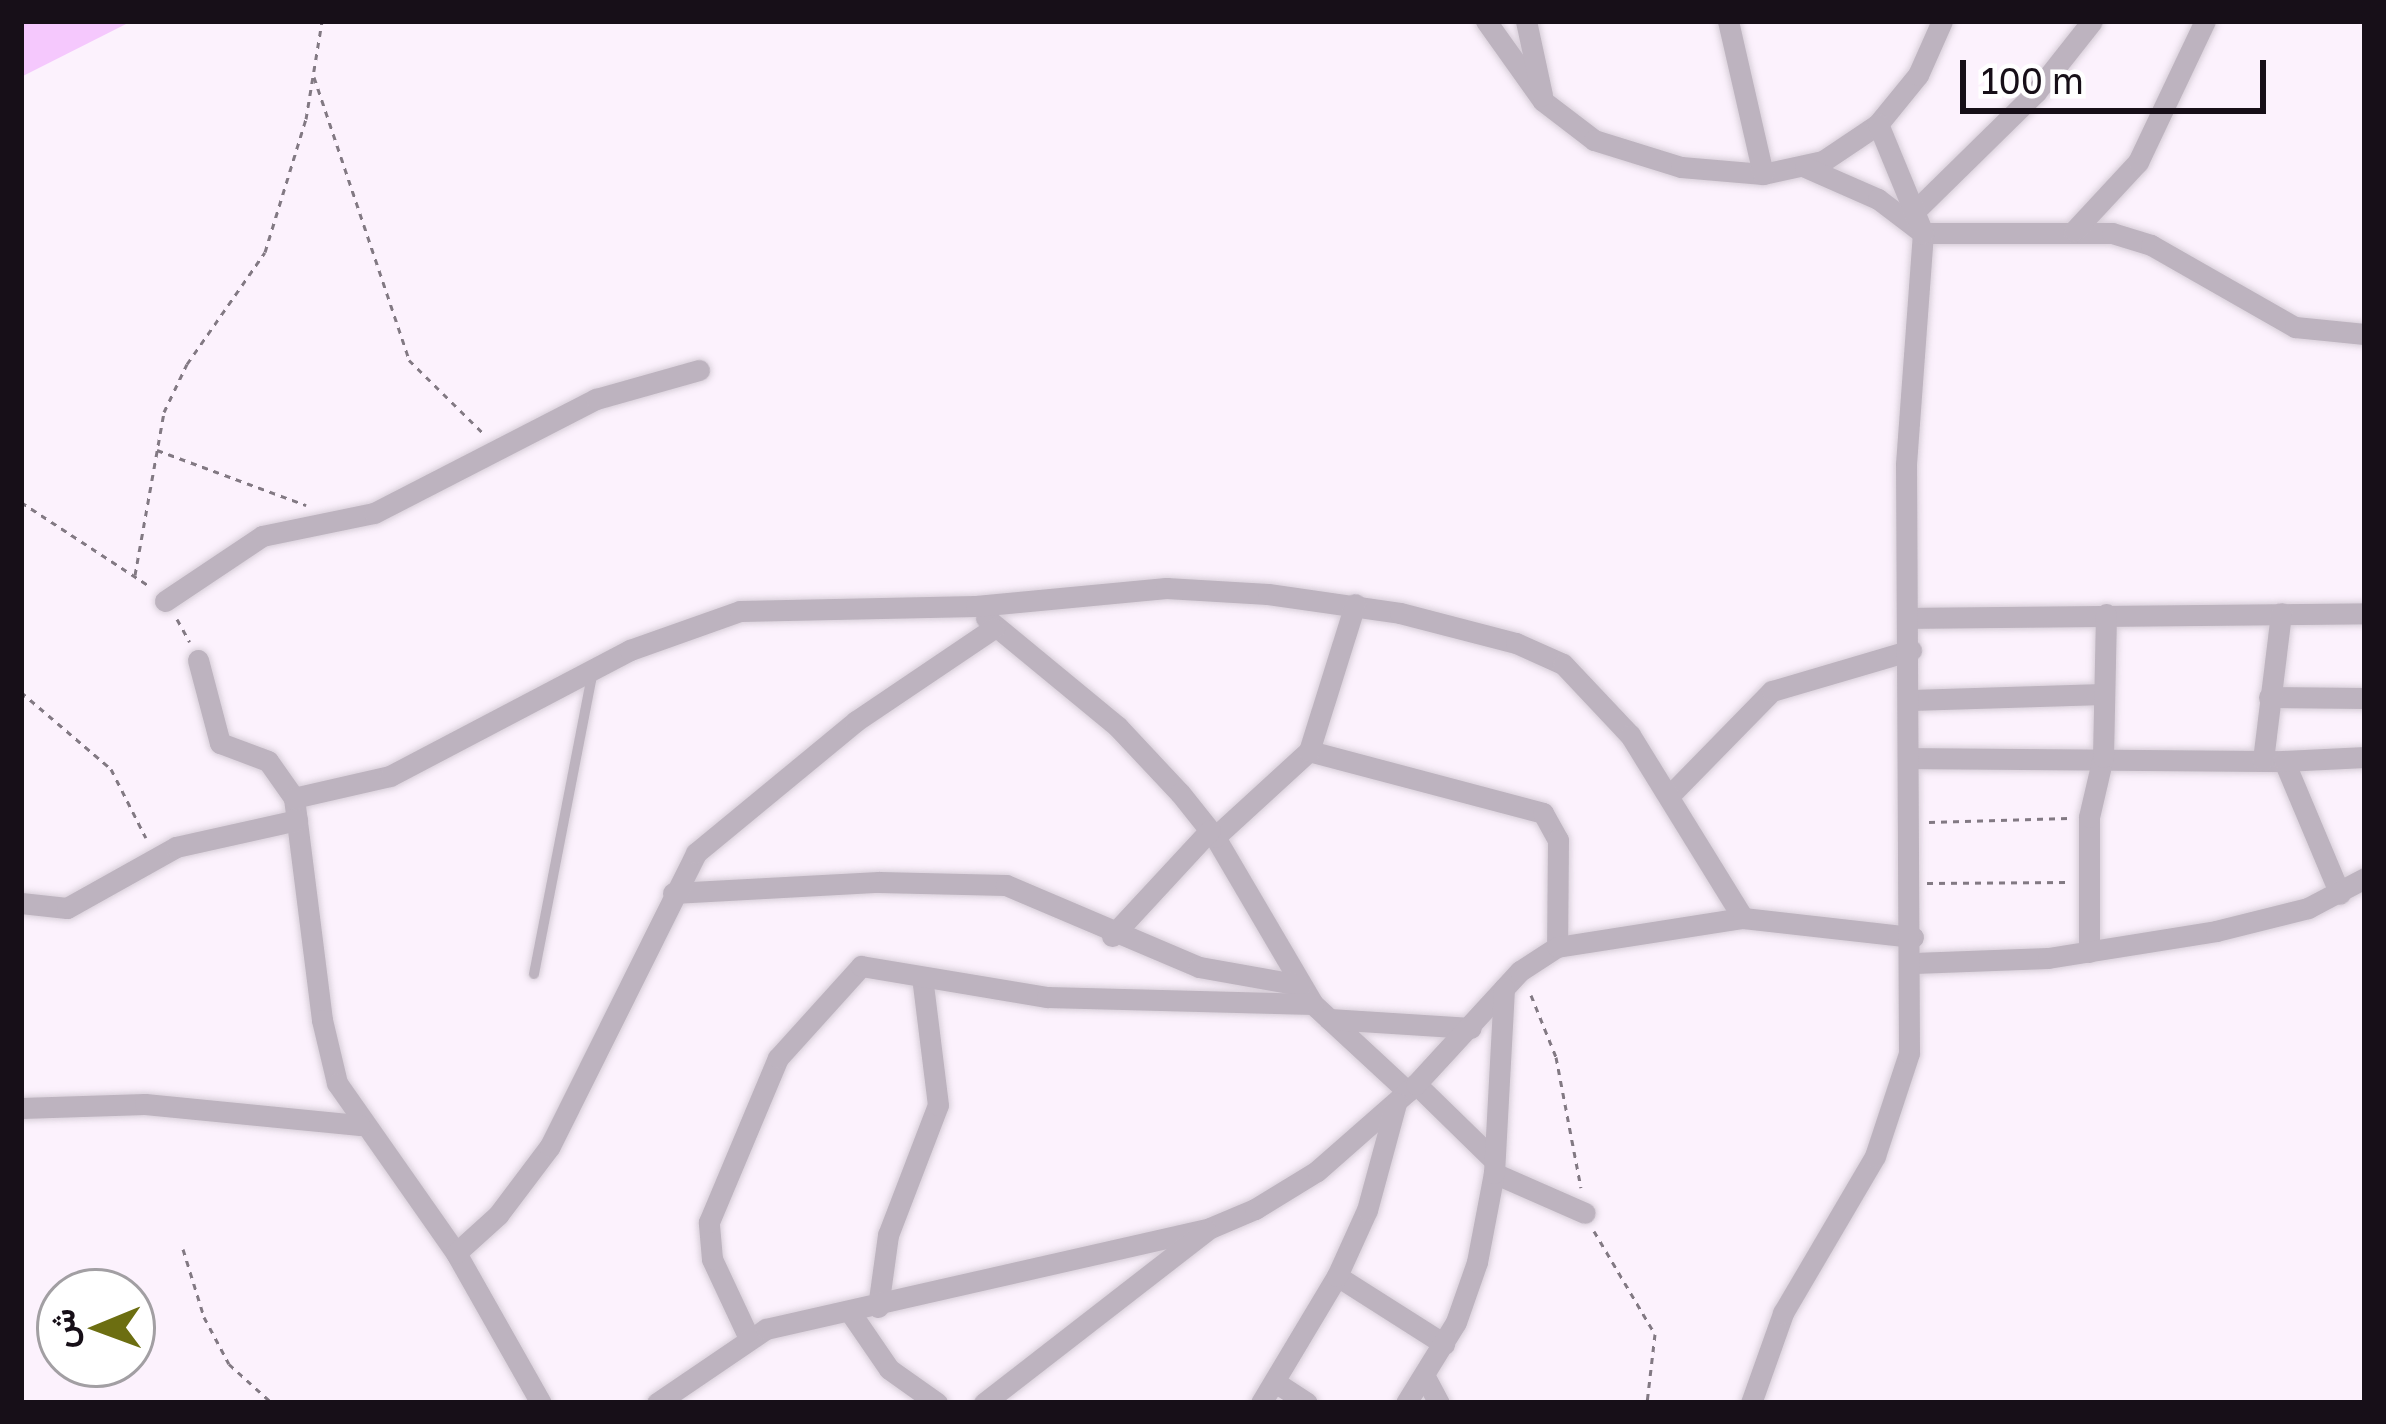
<!DOCTYPE html>
<html>
<head>
<meta charset="utf-8">
<style>
	body { margin:0 }
	#map { position:relative; width:2386px; height:1424px; overflow:hidden; background:#fcf2fd; font-family:"Golos Text",Vazirmatn,sans-serif }
	div>[style] { position:absolute }
	[style*='--x'] { left:calc(var(--x)*1px); top:calc(var(--y)*1px); width:calc(var(--w)*1px); rotate:calc(var(--a)*1deg) }
	.green>* { inset:0; background:#f5c8fd }
	.path>* { height:3px; margin-top:-1.5px; transform-origin:0; background:repeating-linear-gradient(90deg,#827983 0 6px,transparent 0 12px) }
	.roads { filter:drop-shadow(0 0 3px #d7ced8) drop-shadow(0 0 3px #d7ced8) }
	.service>* { height:10px; margin:-5px; padding:0 5px; transform-origin:5px; border-radius:5px; background:#bdb3bf }
	.minor>* { height:21px; margin:-10.5px; padding:0 10.5px; transform-origin:10.5px; border-radius:10.5px; background:#bdb3bf }
	span { translate:-50% -50%; white-space:nowrap; text-align:center; line-height:1.15; -webkit-text-stroke:12px #fff; paint-order:stroke }
	.frame { position:absolute; inset:0; border:24px solid #170f18; pointer-events:none }
	.north { position:absolute; left:36px; top:1268px; width:120px; height:120px; box-sizing:border-box; background:#fff; border:3px solid #a29fa3; border-radius:50%; rotate:269deg; font-size:33px; font-weight:700; line-height:48px; text-align:center; color:#170f18 }
	.north::after { content:''; display:block; margin:auto; width:42px; height:54px; background:#6c6e11; clip-path:polygon(50% 0,100% 100%,50% 72%,0 100%) }
	.scale { position:absolute; left:1960px; top:60px; width:306px; height:54px; box-sizing:border-box; border:6px solid #170f18; border-top:0; padding-left:15px; font-size:36px; line-height:42px; white-space:nowrap; color:#170f18; -webkit-text-stroke:9px #fff; paint-order:stroke }
</style>
</head>
<body>
<div id="map">
	<div class="green">
		<div style="clip-path:polygon(21px 21px,132px 21px,21px 77px)"></div>
	</div>
	<div class="path">
		<div style="--x:314;--y:77;--w:299;--a:71.4"></div>
		<div style="--x:409;--y:360;--w:105;--a:44.6"></div>
		<div style="--x:157;--y:450;--w:159;--a:20.3"></div>
		<div style="--x:21;--y:502;--w:152;--a:33.2"></div>
		<div style="--x:135;--y:575;--w:166;--a:-79.9"></div>
		<div style="--x:164;--y:412;--w:53;--a:-64.4"></div>
		<div style="--x:187;--y:364;--w:136;--a:-55.1"></div>
		<div style="--x:265;--y:252;--w:139;--a:-72.9"></div>
		<div style="--x:306;--y:119;--w:99;--a:-80.7"></div>
		<div style="--x:177;--y:619;--w:26;--a:61"></div>
		<div style="--x:21;--y:692;--w:118;--a:40.5"></div>
		<div style="--x:111;--y:769;--w:77;--a:63.1"></div>
		<div style="--x:1929;--y:822;--w:140;--a:-1.6"></div>
		<div style="--x:1927;--y:883;--w:141;--a:-0.4"></div>
		<div style="--x:1531;--y:995;--w:67;--a:68"></div>
		<div style="--x:1556;--y:1057;--w:133;--a:79.2"></div>
		<div style="--x:1594;--y:1231;--w:120;--a:59.4"></div>
		<div style="--x:1655;--y:1334;--w:69;--a:96.6"></div>
		<div style="--x:183;--y:1249;--w:71;--a:72.8"></div>
		<div style="--x:204;--y:1317;--w:53;--a:62"></div>
		<div style="--x:229;--y:1364;--w:58;--a:42.2"></div>
	</div>
	<div class="roads">
		<div class="service">
			<div style="--x:534;--y:974;--w:309;--a:-79"></div>
		</div>
		<div class="minor">
			<div style="--x:1486;--y:21;--w:98;--a:54.5"></div>
			<div style="--x:1543;--y:101;--w:64;--a:37.4"></div>
			<div style="--x:1594;--y:140;--w:91;--a:17.2"></div>
			<div style="--x:1681;--y:167;--w:82;--a:4.9"></div>
			<div style="--x:1763;--y:174;--w:61;--a:-12.2"></div>
			<div style="--x:1823;--y:161;--w:66;--a:-33.9"></div>
			<div style="--x:1878;--y:124;--w:63;--a:-50.8"></div>
			<div style="--x:1918;--y:75;--w:59;--a:-66"></div>
			<div style="--x:1526;--y:21;--w:76;--a:77.8"></div>
			<div style="--x:1728;--y:21;--w:157;--a:77.1"></div>
			<div style="--x:1805;--y:167;--w:80;--a:23.7"></div>
			<div style="--x:1878;--y:199;--w:56;--a:37.1"></div>
			<div style="--x:1923;--y:233;--w:189;--a:0"></div>
			<div style="--x:2112;--y:233;--w:41;--a:17.1"></div>
			<div style="--x:2151;--y:245;--w:166;--a:29.7"></div>
			<div style="--x:2295;--y:327;--w:70;--a:5.7"></div>
			<div style="--x:1915;--y:211;--w:170;--a:-44.5"></div>
			<div style="--x:2036;--y:92;--w:90;--a:-51.7"></div>
			<div style="--x:2074;--y:231;--w:94;--a:-47.2"></div>
			<div style="--x:2138;--y:162;--w:156;--a:-64.6"></div>
			<div style="--x:165;--y:601;--w:117;--a:-33.8"></div>
			<div style="--x:262;--y:536;--w:114;--a:-11.6"></div>
			<div style="--x:374;--y:513;--w:250;--a:-27.2"></div>
			<div style="--x:596;--y:399;--w:107;--a:-15.7"></div>
			<div style="--x:986;--y:618;--w:170;--a:39.5"></div>
			<div style="--x:1117;--y:726;--w:92;--a:46.8"></div>
			<div style="--x:1180;--y:793;--w:56;--a:51.5"></div>
			<div style="--x:1215;--y:837;--w:194;--a:59.6"></div>
			<div style="--x:1313;--y:1004;--w:129;--a:42.8"></div>
			<div style="--x:1911;--y:618;--w:454;--a:-0.6"></div>
			<div style="--x:198;--y:660;--w:86;--a:75.2"></div>
			<div style="--x:220;--y:743;--w:51;--a:20.6"></div>
			<div style="--x:268;--y:761;--w:45;--a:54.9"></div>
			<div style="--x:294;--y:798;--w:224;--a:82.8"></div>
			<div style="--x:322;--y:1020;--w:65;--a:76.6"></div>
			<div style="--x:337;--y:1083;--w:208;--a:55"></div>
			<div style="--x:456;--y:1253;--w:172;--a:60.5"></div>
			<div style="--x:2269;--y:697;--w:96;--a:0.6"></div>
			<div style="--x:1911;--y:700;--w:192;--a:-1.8"></div>
			<div style="--x:1309;--y:751;--w:242;--a:14.8"></div>
			<div style="--x:1543;--y:813;--w:31;--a:61"></div>
			<div style="--x:1558;--y:840;--w:107;--a:90.5"></div>
			<div style="--x:1911;--y:758;--w:373;--a:0.5"></div>
			<div style="--x:2284;--y:761;--w:144;--a:67.2"></div>
			<div style="--x:2263;--y:760;--w:148;--a:-83"></div>
			<div style="--x:2284;--y:761;--w:81;--a:-2.8"></div>
			<div style="--x:1669;--y:796;--w:147;--a:-45.6"></div>
			<div style="--x:1772;--y:691;--w:145;--a:-16.4"></div>
			<div style="--x:294;--y:798;--w:98;--a:-12.9"></div>
			<div style="--x:390;--y:776;--w:271;--a:-27.7"></div>
			<div style="--x:630;--y:650;--w:117;--a:-19.5"></div>
			<div style="--x:740;--y:611;--w:236;--a:-1.2"></div>
			<div style="--x:976;--y:606;--w:191;--a:-5.4"></div>
			<div style="--x:1166;--y:588;--w:102;--a:3.4"></div>
			<div style="--x:1268;--y:594;--w:133;--a:8.2"></div>
			<div style="--x:1400;--y:613;--w:120;--a:14.5"></div>
			<div style="--x:1516;--y:643;--w:51;--a:24.1"></div>
			<div style="--x:1563;--y:664;--w:98;--a:46.7"></div>
			<div style="--x:1630;--y:735;--w:215;--a:58.3"></div>
			<div style="--x:1215;--y:837;--w:127;--a:-42.5"></div>
			<div style="--x:1309;--y:751;--w:154;--a:-72.6"></div>
			<div style="--x:673;--y:893;--w:206;--a:-3.1"></div>
			<div style="--x:879;--y:882;--w:127;--a:1.4"></div>
			<div style="--x:1006;--y:885;--w:210;--a:23"></div>
			<div style="--x:1199;--y:967;--w:103;--a:10.1"></div>
			<div style="--x:21;--y:903;--w:46;--a:6.2"></div>
			<div style="--x:67;--y:908;--w:125;--a:-29.2"></div>
			<div style="--x:176;--y:847;--w:124;--a:-12.6"></div>
			<div style="--x:1112;--y:936;--w:144;--a:-47.2"></div>
			<div style="--x:2089;--y:952;--w:135;--a:-90"></div>
			<div style="--x:2089;--y:817;--w:62;--a:-76.9"></div>
			<div style="--x:2103;--y:757;--w:143;--a:-88.8"></div>
			<div style="--x:1914;--y:963;--w:134;--a:-2.1"></div>
			<div style="--x:2048;--y:958;--w:170;--a:-9.1"></div>
			<div style="--x:2216;--y:931;--w:95;--a:-14"></div>
			<div style="--x:2308;--y:908;--w:64;--a:-27.8"></div>
			<div style="--x:1329;--y:1019;--w:142;--a:3.6"></div>
			<div style="--x:1416;--y:1084;--w:109;--a:44.3"></div>
			<div style="--x:21;--y:1108;--w:124;--a:-1.8"></div>
			<div style="--x:145;--y:1104;--w:216;--a:5.6"></div>
			<div style="--x:1494;--y:1173;--w:99;--a:23.7"></div>
			<div style="--x:456;--y:1253;--w:57;--a:-42.1"></div>
			<div style="--x:498;--y:1215;--w:86;--a:-53"></div>
			<div style="--x:550;--y:1146;--w:327;--a:-63.5"></div>
			<div style="--x:696;--y:853;--w:207;--a:-39.5"></div>
			<div style="--x:856;--y:721;--w:166;--a:-34"></div>
			<div style="--x:1337;--y:1276;--w:127;--a:32.4"></div>
			<div style="--x:878;--y:1307;--w:73;--a:-82.1"></div>
			<div style="--x:888;--y:1235;--w:139;--a:-69"></div>
			<div style="--x:938;--y:1105;--w:129;--a:-97.1"></div>
			<div style="--x:850;--y:1312;--w:69;--a:55.6"></div>
			<div style="--x:889;--y:1369;--w:59;--a:35.3"></div>
			<div style="--x:748;--y:1336;--w:85;--a:-115.1"></div>
			<div style="--x:712;--y:1259;--w:37;--a:-95"></div>
			<div style="--x:709;--y:1222;--w:178;--a:-67.2"></div>
			<div style="--x:778;--y:1058;--w:124;--a:-47.9"></div>
			<div style="--x:861;--y:966;--w:189;--a:9.5"></div>
			<div style="--x:1047;--y:997;--w:266;--a:1.5"></div>
			<div style="--x:1425;--y:1377;--w:30;--a:62"></div>
			<div style="--x:1275;--y:1382;--w:38;--a:33"></div>
			<div style="--x:657;--y:1403;--w:132;--a:-34.2"></div>
			<div style="--x:766;--y:1329;--w:455;--a:-12.8"></div>
			<div style="--x:1210;--y:1228;--w:49;--a:-22.9"></div>
			<div style="--x:1255;--y:1209;--w:73;--a:-31.5"></div>
			<div style="--x:1317;--y:1171;--w:132;--a:-41.3"></div>
			<div style="--x:1416;--y:1084;--w:154;--a:-47.4"></div>
			<div style="--x:1520;--y:971;--w:44;--a:-33"></div>
			<div style="--x:1557;--y:947;--w:188;--a:-8.9"></div>
			<div style="--x:1743;--y:918;--w:171;--a:6.4"></div>
			<div style="--x:984;--y:1403;--w:281;--a:-37.8"></div>
			<div style="--x:1261;--y:1403;--w:148;--a:-59.1"></div>
			<div style="--x:1337;--y:1276;--w:72;--a:-65.6"></div>
			<div style="--x:1367;--y:1210;--w:111;--a:-74.8"></div>
			<div style="--x:1406;--y:1403;--w:95;--a:-58.3"></div>
			<div style="--x:1456;--y:1322;--w:64;--a:-70.7"></div>
			<div style="--x:1477;--y:1262;--w:91;--a:-79.2"></div>
			<div style="--x:1494;--y:1173;--w:185;--a:-86.9"></div>
			<div style="--x:1751;--y:1403;--w:96;--a:-70.4"></div>
			<div style="--x:1783;--y:1313;--w:182;--a:-59.6"></div>
			<div style="--x:1875;--y:1156;--w:108;--a:-71.7"></div>
			<div style="--x:1909;--y:1053;--w:589;--a:-90.29"></div>
			<div style="--x:1906;--y:464;--w:232;--a:-85.8"></div>
			<div style="--x:1923;--y:233;--w:118;--a:-112.4"></div>
		</div>
	</div>
	<div class="frame"></div>
	<div class="north">ش</div>
	<div class="scale">100 m</div>
</div>
</body>
</html>
